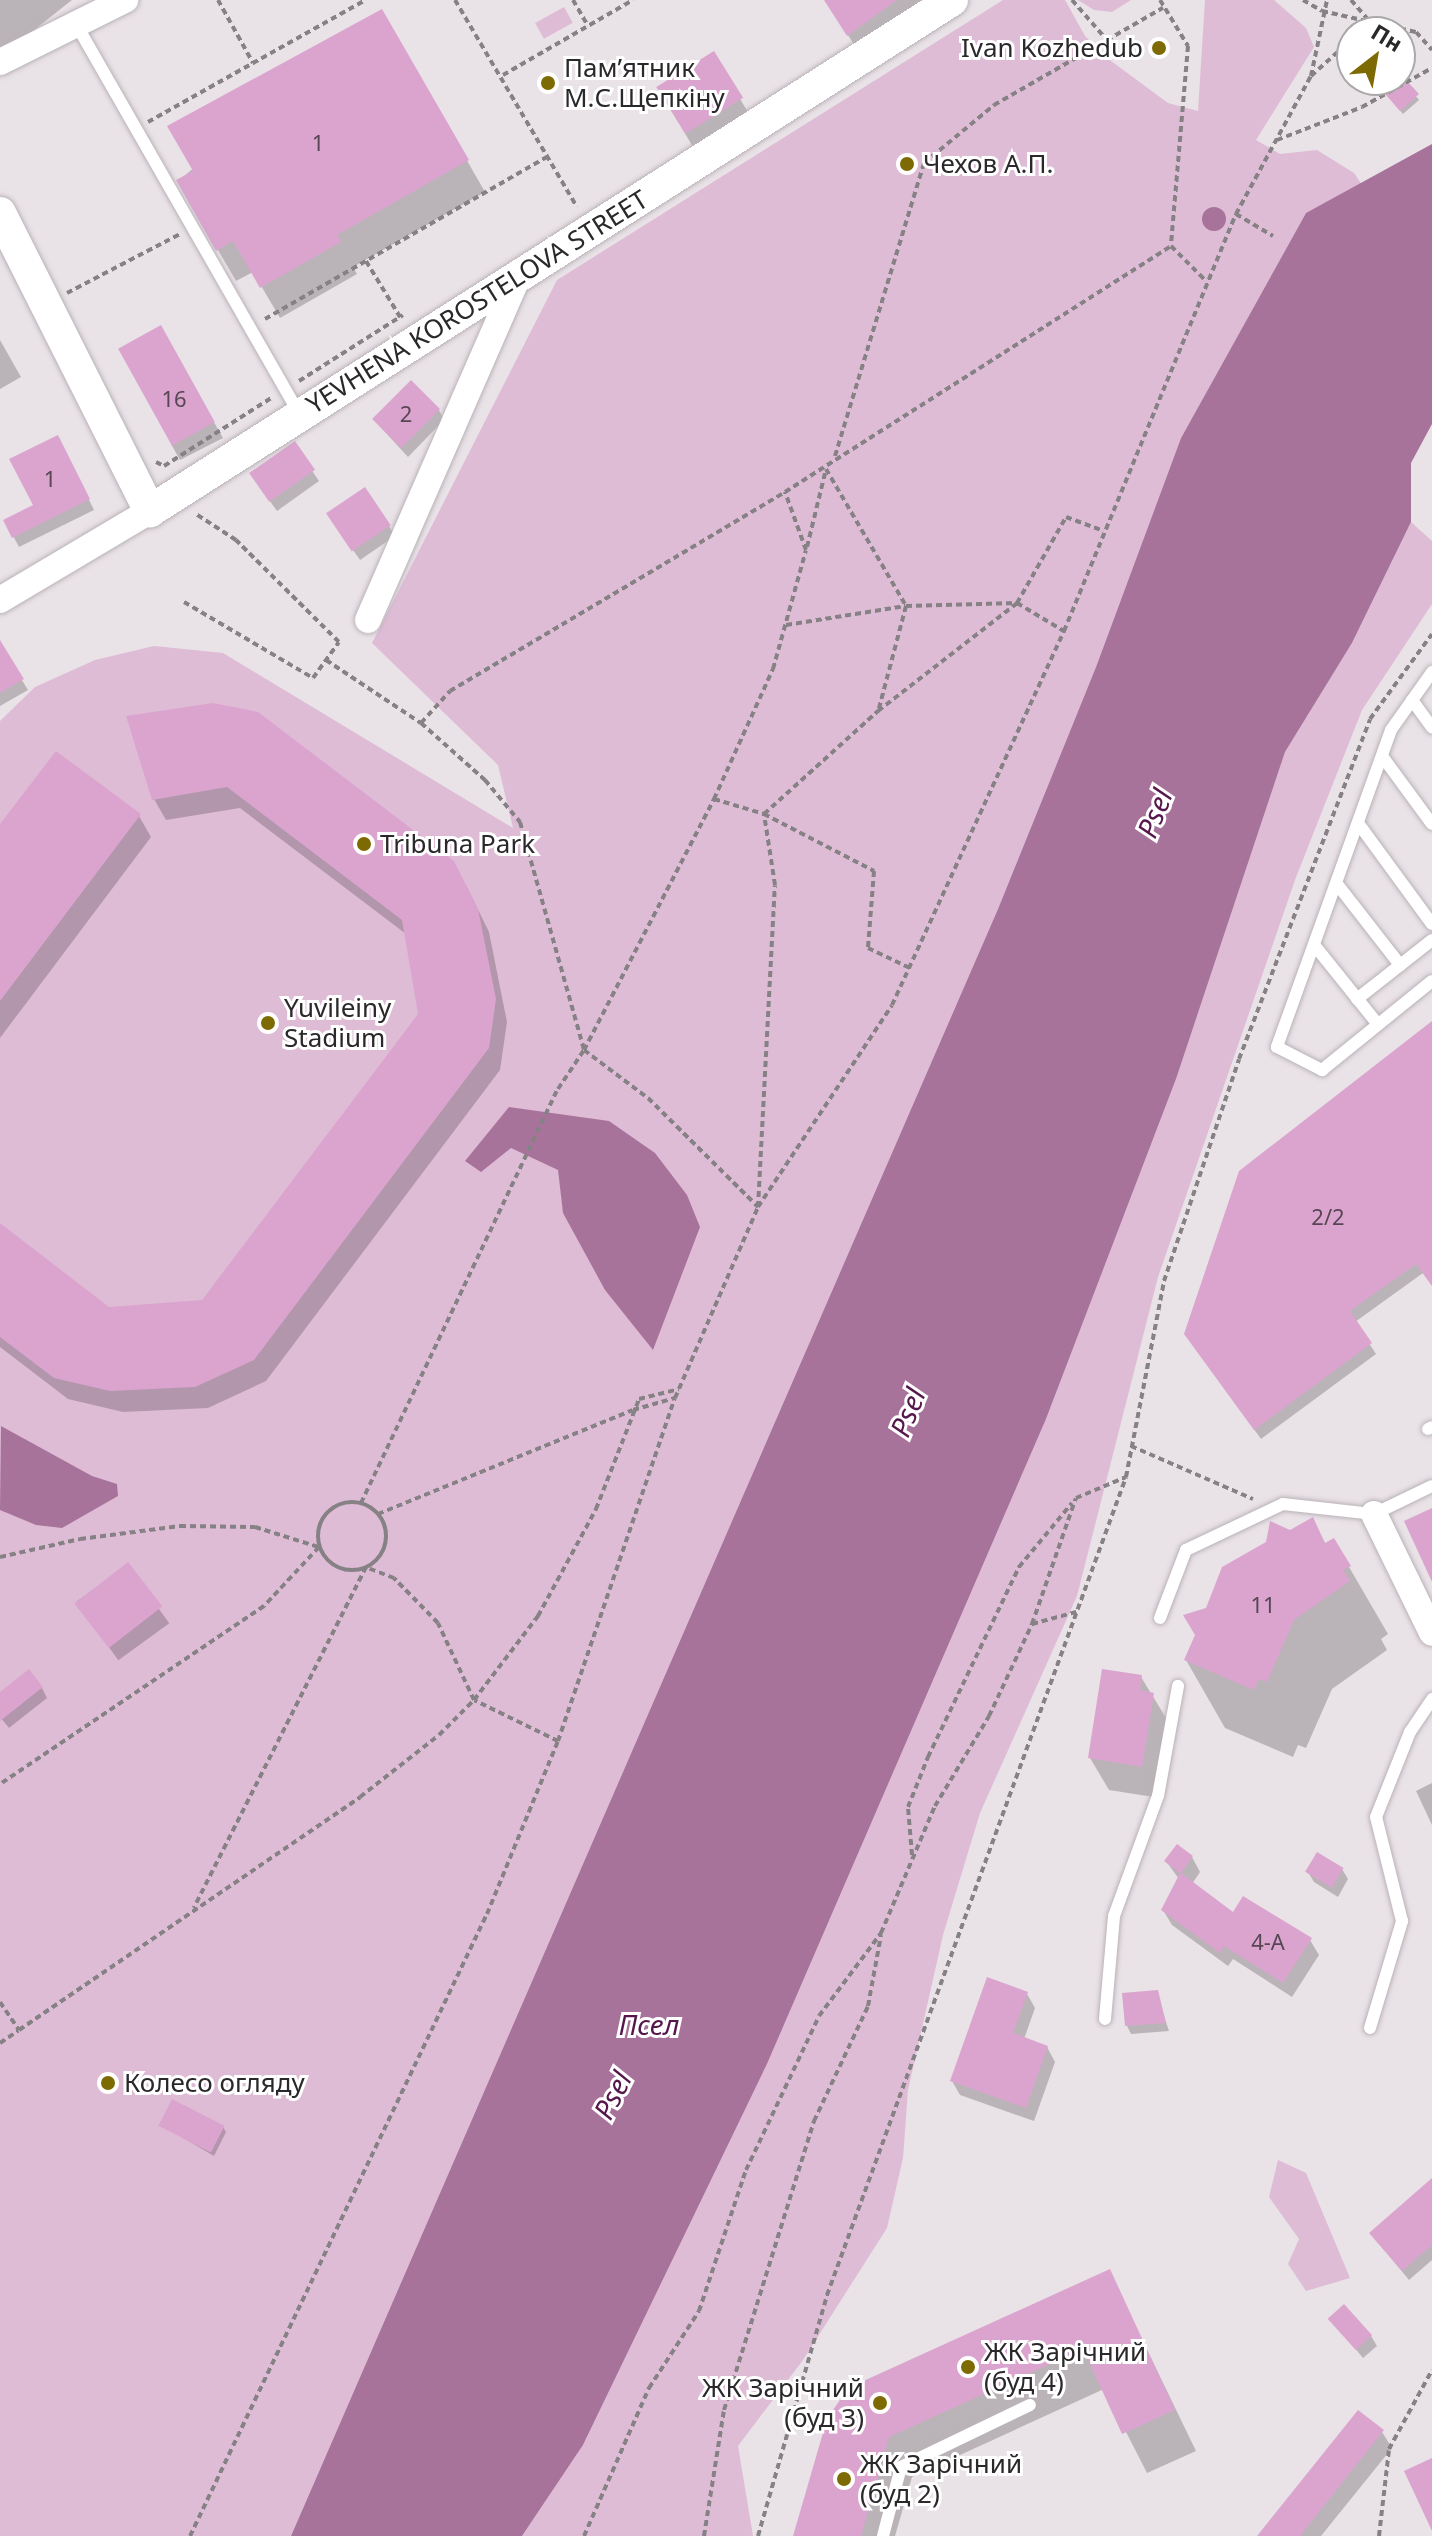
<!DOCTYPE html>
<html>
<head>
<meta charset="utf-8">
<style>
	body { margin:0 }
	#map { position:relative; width:1432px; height:2536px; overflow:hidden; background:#e9e2e7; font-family:"Noto Sans",sans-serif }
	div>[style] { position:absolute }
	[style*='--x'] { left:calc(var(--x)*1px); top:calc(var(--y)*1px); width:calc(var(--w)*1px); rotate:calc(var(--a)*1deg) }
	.green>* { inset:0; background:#dfbcd6; transform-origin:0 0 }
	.water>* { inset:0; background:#a7739b }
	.round { border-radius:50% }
	.shadow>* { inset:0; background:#0003; transform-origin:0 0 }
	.building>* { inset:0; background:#dba4cf; transform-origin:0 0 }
	.path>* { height:4px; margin-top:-2px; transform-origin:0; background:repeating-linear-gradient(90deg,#858184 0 6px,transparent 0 10px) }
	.path>.ring { margin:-2px; padding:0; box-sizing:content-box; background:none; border:4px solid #858184; border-radius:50% }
	.roads { filter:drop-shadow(0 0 2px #b9b2b7) drop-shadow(0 0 2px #b9b2b7) }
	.service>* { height:12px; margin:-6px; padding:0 6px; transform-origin:6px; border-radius:6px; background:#fff }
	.minor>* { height:26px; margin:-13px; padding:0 13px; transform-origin:13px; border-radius:13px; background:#fff }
	.tertiary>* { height:32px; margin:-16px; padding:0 16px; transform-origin:16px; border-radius:16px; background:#fff }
	.dots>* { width:22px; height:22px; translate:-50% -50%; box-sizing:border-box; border:4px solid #fff; border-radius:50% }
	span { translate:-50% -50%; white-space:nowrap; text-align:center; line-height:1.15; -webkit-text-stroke:6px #fff; paint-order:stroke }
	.number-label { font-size:22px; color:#564753 }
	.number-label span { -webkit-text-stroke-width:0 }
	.poi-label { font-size:26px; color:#2a282a }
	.right { translate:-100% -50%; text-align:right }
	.left { translate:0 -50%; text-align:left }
	.street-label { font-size:26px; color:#2a282a }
	.water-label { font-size:28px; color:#55164c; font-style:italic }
	.north { position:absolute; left:1336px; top:16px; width:80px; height:80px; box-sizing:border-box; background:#fff; border:2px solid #aaa9aa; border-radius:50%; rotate:31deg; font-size:22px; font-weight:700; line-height:32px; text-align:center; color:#2a282a }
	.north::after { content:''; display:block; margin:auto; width:28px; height:36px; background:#7d6a02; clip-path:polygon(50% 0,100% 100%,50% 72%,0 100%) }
</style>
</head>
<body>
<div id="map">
	<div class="green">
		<div style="clip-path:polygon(1003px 0,1065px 0,1085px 36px,1107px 58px,1168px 103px,1198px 111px,1205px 0,1274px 0,1306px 28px,1314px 47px,1256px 140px,1280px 154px,1317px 150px,1354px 173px,1362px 185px,1306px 213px,1181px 438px,1096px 667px,998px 909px,291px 2536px,0 2536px,0 721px,35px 687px,95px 660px,154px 646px,223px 653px,513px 828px,498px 765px,372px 643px,557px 280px)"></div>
		<div style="clip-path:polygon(1078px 0,1131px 0,1112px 12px,1094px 10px)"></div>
		<div style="left:564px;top:7px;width:18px;height:33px;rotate:61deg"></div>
		<div style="clip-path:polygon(1411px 522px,1432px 541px,1432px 604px,1362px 710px,1295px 880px,1158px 1277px,1077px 1596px,980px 1813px,943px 1935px,908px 2090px,903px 2158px,887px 2228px,803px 2360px,738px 2446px,753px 2536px,522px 2536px,583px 2445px,767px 2064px,1046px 1419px,1176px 1079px,1285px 752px,1352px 643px)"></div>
		<div style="clip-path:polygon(1278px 2160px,1306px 2173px,1350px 2278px,1306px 2291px,1288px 2264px,1299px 2239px,1269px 2197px)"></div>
	</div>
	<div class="water">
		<div style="clip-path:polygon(1432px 144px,1432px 424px,1411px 463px,1411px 522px,1352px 643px,1285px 752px,1176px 1079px,1046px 1419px,767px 2064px,583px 2445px,522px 2536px,291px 2536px,998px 909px,1096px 667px,1181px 438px,1306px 213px)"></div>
		<div class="round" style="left:1202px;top:207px;width:24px;height:24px"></div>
		<div style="clip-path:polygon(509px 1107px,609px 1121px,655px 1153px,687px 1195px,700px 1227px,653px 1350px,605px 1290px,563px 1213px,558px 1170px,511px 1148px,481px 1172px,465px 1161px)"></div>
		<div style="clip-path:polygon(1px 1426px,92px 1476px,117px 1484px,118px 1496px,62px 1528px,36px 1525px,0 1510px)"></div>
	</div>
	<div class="shadow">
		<div style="clip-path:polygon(0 0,72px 0,0 57px)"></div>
		<div style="clip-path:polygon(826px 0,938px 0,858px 51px)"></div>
		<div style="clip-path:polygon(382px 12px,485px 192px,353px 267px,357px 274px,280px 318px,253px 272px,236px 281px,178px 181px)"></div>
		<div style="left:713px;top:54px;width:71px;height:65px;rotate:59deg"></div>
		<div style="clip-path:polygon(1400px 76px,1419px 100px,1403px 114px,1374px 80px)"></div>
		<div style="clip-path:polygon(160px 328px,223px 438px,180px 460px,171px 444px)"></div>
		<div style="clip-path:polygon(0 340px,21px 377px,0 389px)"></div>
		<div style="clip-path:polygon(439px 410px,444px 420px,408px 457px,374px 420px)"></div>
		<div style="clip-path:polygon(294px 444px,319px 481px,277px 511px,256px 482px)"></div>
		<div style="clip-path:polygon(63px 447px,94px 510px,19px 547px,5px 521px,35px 506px)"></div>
		<div style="clip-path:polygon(335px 524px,389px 526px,395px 536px,360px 560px)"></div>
		<div style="clip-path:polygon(0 644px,28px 690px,0 706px)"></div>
		<div style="clip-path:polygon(213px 705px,466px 885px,489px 932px,507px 1022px,500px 1070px,266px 1381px,208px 1408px,123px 1412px,68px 1399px,0 1347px,0 1226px,109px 1309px,203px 1302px,420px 1015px,406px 934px,240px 808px,166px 820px,154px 799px)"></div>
		<div style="clip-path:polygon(139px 816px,151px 837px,0 1038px,0 828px)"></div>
		<div style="clip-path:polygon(1432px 1024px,1432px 1285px,1423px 1273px,1355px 1322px,1376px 1354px,1261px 1439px,1193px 1345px)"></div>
		<div style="clip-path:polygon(1312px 1520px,1326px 1545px,1349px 1567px,1388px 1634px,1381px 1639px,1387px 1650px,1332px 1689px,1306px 1748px,1298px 1745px,1293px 1757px,1225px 1728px,1186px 1660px,1207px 1610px,1290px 1532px)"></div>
		<div style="left:127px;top:1565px;width:72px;height:63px;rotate:54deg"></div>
		<div style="clip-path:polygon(1141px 1677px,1171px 1726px,1160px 1798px,1109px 1790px,1090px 1758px)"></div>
		<div style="clip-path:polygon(42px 1688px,47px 1698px,9px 1728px,0 1717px,0 1694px)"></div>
		<div style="clip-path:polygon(1432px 1783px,1432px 1825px,1416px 1791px)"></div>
		<div style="clip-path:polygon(1192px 1857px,1200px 1872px,1192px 1884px,1233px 1915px,1310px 1940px,1319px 1955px,1292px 1997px,1233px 1959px,1228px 1966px,1172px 1925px,1163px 1910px,1179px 1879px,1166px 1861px)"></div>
		<div style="clip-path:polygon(1342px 1869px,1348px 1879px,1338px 1897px,1314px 1882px,1308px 1872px)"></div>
		<div style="clip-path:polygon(1156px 1992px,1169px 2031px,1131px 2034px,1127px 2026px)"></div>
		<div style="clip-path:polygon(1027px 1994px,1035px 2008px,1024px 2039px,1047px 2047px,1055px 2062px,1034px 2121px,960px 2095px,952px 2081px)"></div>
		<div style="clip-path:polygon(161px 2125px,223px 2127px,226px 2132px,214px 2156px)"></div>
		<div style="clip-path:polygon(1432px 2180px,1432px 2260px,1409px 2280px,1371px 2234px)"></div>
		<div style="clip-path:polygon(1109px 2271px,1196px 2451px,1147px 2473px,1104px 2389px,912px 2477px,895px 2536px,795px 2536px,828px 2420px)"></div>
		<div style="clip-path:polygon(1331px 2319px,1371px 2336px,1377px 2346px,1363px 2358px)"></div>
		<div style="clip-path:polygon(1382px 2432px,1392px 2448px,1321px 2536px,1260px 2536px)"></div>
	</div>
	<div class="building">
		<div style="clip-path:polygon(824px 0,897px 0,847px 36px)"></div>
		<div style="clip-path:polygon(382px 9px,469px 160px,337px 235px,341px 242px,260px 288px,233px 241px,216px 251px,176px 180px,193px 171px,167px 126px)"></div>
		<div style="left:714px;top:51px;width:55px;height:68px;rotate:58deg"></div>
		<div style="clip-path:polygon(1373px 80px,1406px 80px,1419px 94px,1400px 111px)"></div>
		<div style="left:161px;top:325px;width:111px;height:49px;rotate:61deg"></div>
		<div style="left:411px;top:380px;width:41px;height:55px;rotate:45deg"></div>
		<div style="clip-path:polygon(58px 435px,90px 499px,12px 538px,3px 520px,33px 505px,9px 459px)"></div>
		<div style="left:295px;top:441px;width:35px;height:56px;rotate:55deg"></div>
		<div style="left:365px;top:487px;width:46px;height:47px;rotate:56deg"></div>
		<div style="clip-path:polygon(0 640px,24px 679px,0 693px)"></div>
		<div style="clip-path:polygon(213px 703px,258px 712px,454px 861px,478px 909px,496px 999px,489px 1048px,254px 1360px,195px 1387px,110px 1391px,54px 1378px,0 1337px,0 1223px,109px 1307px,202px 1300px,418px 1014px,402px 920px,227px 787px,152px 800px,126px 716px)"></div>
		<div style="clip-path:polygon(56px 751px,141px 814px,0 1001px,0 824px)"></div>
		<div style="clip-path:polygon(1432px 1021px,1432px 1286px,1416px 1264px,1350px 1311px,1372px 1343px,1254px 1430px,1184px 1334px,1239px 1171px)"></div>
		<div style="clip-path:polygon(1432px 1508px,1432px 1582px,1404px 1521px)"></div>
		<div style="clip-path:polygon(1313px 1517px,1325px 1543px,1334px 1538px,1351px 1566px,1343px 1570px,1350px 1581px,1294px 1620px,1267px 1682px,1259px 1679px,1254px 1690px,1184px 1660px,1195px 1635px,1183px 1615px,1206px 1608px,1222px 1567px,1266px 1542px,1270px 1521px,1290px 1530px)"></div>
		<div style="left:128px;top:1562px;width:56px;height:68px;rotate:52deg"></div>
		<div style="clip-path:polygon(29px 1669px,43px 1687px,0 1721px,0 1692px)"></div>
		<div style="clip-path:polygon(1102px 1669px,1142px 1675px,1140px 1690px,1154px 1693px,1142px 1767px,1088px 1758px)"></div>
		<div style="clip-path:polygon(1177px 1844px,1193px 1856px,1181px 1873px,1233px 1912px,1243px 1896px,1312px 1938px,1283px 1983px,1224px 1946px,1220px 1953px,1161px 1910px,1180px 1873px,1164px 1861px)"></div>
		<div style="left:1317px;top:1852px;width:31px;height:23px;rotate:31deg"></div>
		<div style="clip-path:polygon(987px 1977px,1028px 1992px,1013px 2033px,1048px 2046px,1026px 2108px,950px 2081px)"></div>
		<div style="clip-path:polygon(1158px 1990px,1166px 2023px,1125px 2026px,1122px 1993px)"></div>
		<div style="left:172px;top:2099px;width:59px;height:30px;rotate:27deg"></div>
		<div style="clip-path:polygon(1432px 2178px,1432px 2245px,1402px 2271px,1369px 2233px)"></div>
		<div style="clip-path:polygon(1110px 2269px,1175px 2410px,1122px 2434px,1083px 2349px,889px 2437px,861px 2536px,793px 2536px,827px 2419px,848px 2388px)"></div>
		<div style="left:1344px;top:2304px;width:42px;height:22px;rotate:48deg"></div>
		<div style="clip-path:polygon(1358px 2410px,1384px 2430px,1300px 2536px,1257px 2536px)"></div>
		<div style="clip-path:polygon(1432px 2458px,1432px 2531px,1404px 2471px)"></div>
	</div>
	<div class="path">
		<div style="--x:218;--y:0;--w:72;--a:60.9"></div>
		<div style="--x:455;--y:0;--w:240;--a:59.5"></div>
		<div style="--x:573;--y:0;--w:30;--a:60"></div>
		<div style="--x:1072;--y:0;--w:52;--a:48.9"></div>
		<div style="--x:1160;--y:0;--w:54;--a:58.7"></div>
		<div style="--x:1188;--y:46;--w:200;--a:94.9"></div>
		<div style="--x:1303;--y:0;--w:22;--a:30"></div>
		<div style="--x:1322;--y:11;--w:96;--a:12.6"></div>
		<div style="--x:1416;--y:32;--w:24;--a:48"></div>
		<div style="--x:1351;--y:0;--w:29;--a:49"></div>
		<div style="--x:1370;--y:22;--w:15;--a:138"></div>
		<div style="--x:503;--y:75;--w:150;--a:-30"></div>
		<div style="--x:1311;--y:76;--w:78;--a:-78.1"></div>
		<div style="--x:148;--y:122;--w:249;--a:-29.3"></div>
		<div style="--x:1277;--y:140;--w:91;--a:-21.2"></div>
		<div style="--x:1362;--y:107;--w:80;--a:-29.1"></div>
		<div style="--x:1236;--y:214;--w:43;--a:30.7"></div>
		<div style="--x:1171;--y:246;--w:49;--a:45"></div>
		<div style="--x:366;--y:261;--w:66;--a:58.7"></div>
		<div style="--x:67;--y:293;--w:127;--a:-27.6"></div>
		<div style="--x:265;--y:319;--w:325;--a:-29.9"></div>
		<div style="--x:299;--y:381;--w:123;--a:-32.4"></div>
		<div style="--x:835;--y:456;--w:306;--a:-73.1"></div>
		<div style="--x:924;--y:163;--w:91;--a:-39.6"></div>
		<div style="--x:994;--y:105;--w:195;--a:-29.9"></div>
		<div style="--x:156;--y:462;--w:9;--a:27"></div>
		<div style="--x:164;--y:466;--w:127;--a:-32.4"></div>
		<div style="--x:807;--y:547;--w:80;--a:-76.3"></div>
		<div style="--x:826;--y:469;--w:159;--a:59.7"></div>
		<div style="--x:906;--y:606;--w:111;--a:-1.5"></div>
		<div style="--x:1017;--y:603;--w:55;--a:30.8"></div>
		<div style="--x:184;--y:602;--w:150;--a:30.5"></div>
		<div style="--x:313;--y:678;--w:44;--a:-54.2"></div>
		<div style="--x:339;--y:642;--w:145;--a:-135.3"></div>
		<div style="--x:236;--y:540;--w:48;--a:-147"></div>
		<div style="--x:786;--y:625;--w:121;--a:-9"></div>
		<div style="--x:906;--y:606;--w:106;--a:104.8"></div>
		<div style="--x:326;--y:660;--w:114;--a:33.6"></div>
		<div style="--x:421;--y:723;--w:86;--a:41.7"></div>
		<div style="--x:485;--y:780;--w:55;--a:50.2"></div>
		<div style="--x:520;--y:822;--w:237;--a:74.3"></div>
		<div style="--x:584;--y:1050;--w:80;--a:36.9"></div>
		<div style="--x:648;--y:1098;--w:155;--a:44.7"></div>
		<div style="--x:758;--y:1207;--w:322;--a:-87"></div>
		<div style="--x:775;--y:885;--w:72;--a:-98.8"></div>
		<div style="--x:764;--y:814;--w:154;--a:-42.1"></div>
		<div style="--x:878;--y:711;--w:176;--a:-37.8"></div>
		<div style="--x:1017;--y:603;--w:99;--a:-60.3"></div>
		<div style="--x:1066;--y:517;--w:40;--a:20.2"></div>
		<div style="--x:421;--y:723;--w:43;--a:-47.8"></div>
		<div style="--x:450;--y:691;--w:390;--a:-30.7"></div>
		<div style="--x:714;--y:799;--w:52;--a:16.7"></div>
		<div style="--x:764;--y:814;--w:124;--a:27.4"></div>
		<div style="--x:874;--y:871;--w:77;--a:94.5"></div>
		<div style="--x:868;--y:948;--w:47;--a:25.5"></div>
		<div style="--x:1131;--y:1446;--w:133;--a:23.5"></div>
		<div class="ring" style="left:318px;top:1502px;width:64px;height:64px"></div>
		<div style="--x:361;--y:1503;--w:458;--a:-64.6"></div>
		<div style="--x:558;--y:1089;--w:47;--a:-56.3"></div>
		<div style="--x:584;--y:1050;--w:283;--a:-62.6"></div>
		<div style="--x:714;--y:799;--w:143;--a:-65.6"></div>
		<div style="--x:773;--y:669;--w:123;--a:-74.5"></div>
		<div style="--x:806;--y:550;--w:62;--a:-109.9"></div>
		<div style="--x:785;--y:492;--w:458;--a:-32.5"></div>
		<div style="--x:378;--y:1514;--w:275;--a:-22.2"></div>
		<div style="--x:633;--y:1410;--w:44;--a:-15.9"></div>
		<div style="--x:0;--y:1557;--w:82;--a:-12.7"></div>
		<div style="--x:80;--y:1539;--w:101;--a:-7.4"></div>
		<div style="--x:180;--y:1526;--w:75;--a:0.8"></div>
		<div style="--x:255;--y:1527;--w:67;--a:17.4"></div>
		<div style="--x:319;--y:1547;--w:81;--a:133"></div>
		<div style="--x:264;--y:1606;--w:318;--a:146"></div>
		<div style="--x:1032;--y:1624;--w:46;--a:-15.3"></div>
		<div style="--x:558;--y:1741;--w:93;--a:-154"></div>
		<div style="--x:474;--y:1700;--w:106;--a:-52.7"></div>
		<div style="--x:538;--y:1616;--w:122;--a:-61.5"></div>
		<div style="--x:596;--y:1509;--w:118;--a:-68.6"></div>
		<div style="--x:639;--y:1399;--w:41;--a:-14"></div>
		<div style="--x:912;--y:1855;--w:48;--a:-94.8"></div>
		<div style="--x:908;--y:1807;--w:54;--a:-68.2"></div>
		<div style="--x:928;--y:1757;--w:211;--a:-64.4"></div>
		<div style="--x:1019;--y:1567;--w:83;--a:-50.4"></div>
		<div style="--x:0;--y:2002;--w:34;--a:56"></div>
		<div style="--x:19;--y:2030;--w:413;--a:-34.3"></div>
		<div style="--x:360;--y:1797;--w:100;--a:-38.1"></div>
		<div style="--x:439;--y:1735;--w:49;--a:-45"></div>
		<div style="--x:474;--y:1700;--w:85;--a:-115.1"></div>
		<div style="--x:438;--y:1623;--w:63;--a:-134.4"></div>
		<div style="--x:394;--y:1578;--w:30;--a:-159"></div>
		<div style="--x:366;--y:1567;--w:382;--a:116.8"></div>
		<div style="--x:0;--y:2043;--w:22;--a:-34"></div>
		<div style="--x:190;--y:2536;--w:689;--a:-64.48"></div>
		<div style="--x:487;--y:1914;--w:187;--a:-67.7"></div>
		<div style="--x:558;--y:1741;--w:362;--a:-71.2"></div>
		<div style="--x:675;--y:1398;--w:208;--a:-66.5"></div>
		<div style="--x:758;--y:1207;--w:242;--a:-56.4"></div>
		<div style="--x:892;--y:1005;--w:412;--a:-65.3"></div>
		<div style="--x:1064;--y:631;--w:451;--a:-67.6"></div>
		<div style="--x:1236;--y:214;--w:157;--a:-61.5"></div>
		<div style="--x:1311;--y:76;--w:55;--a:-42.1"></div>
		<div style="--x:584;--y:2536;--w:162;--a:-66.3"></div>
		<div style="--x:649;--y:2388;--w:92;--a:-57"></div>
		<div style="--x:699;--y:2311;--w:149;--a:-71.6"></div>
		<div style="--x:746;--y:2170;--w:170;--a:-64.6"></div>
		<div style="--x:819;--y:2016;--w:104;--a:-53.2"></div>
		<div style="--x:881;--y:1933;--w:138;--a:-67"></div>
		<div style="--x:935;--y:1806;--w:105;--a:-59"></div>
		<div style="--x:989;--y:1716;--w:102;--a:-64.9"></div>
		<div style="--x:1032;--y:1624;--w:133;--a:-70.8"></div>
		<div style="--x:1076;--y:1498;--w:54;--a:-22.8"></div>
		<div style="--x:704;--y:2536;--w:128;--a:-81"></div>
		<div style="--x:724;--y:2410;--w:303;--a:-72.7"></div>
		<div style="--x:814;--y:2121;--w:127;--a:-64.8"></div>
		<div style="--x:868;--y:2006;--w:72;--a:-79.6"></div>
		<div style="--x:758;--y:2536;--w:251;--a:-74"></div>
		<div style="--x:827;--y:2295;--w:871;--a:-69.92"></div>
		<div style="--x:1126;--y:1477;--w:200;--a:-79"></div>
		<div style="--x:1164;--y:1281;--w:234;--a:-71.3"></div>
		<div style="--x:1239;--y:1059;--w:364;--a:-68.9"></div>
		<div style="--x:1370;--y:719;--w:105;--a:-53.9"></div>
		<div style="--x:1379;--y:2536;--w:88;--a:-83.4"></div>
		<div style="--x:1389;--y:2449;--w:90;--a:-61.4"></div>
	</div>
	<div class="roads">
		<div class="service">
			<div style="--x:76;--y:24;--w:449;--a:60.2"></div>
			<div style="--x:1432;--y:672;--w:71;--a:125.3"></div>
			<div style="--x:1391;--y:730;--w:337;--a:109.8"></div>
			<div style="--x:1277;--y:1047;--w:51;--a:27.1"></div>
			<div style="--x:1322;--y:1070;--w:141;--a:-39"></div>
			<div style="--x:1412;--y:700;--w:34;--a:54"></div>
			<div style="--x:1382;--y:756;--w:84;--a:53.7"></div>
			<div style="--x:1358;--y:823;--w:125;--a:53.8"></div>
			<div style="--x:1337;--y:884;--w:103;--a:52.1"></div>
			<div style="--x:1315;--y:946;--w:99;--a:51.2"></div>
			<div style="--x:1357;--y:999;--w:95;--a:-38.2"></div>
			<div style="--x:1428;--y:1429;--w:4;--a:-27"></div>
			<div style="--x:1160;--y:1618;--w:73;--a:-69.1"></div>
			<div style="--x:1186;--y:1550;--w:107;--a:-25.4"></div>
			<div style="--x:1283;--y:1504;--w:92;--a:6.3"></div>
			<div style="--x:1374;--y:1514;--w:64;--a:-25.8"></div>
			<div style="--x:1105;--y:2019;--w:103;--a:-85"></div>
			<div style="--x:1114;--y:1916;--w:128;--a:-69.9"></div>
			<div style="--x:1158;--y:1796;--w:112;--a:-79.7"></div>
			<div style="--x:1370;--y:2028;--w:112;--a:-73.3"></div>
			<div style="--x:1402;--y:1921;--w:107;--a:-104"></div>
			<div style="--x:1376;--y:1817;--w:92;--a:-68.2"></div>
			<div style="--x:1410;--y:1732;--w:40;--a:-56"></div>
			<div style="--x:883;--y:2536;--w:71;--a:-75.4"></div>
			<div style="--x:901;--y:2467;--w:143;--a:-25.7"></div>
		</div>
		<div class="minor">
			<div style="--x:0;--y:62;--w:140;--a:-26.4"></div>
			<div style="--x:0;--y:600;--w:174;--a:-30.7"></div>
			<div style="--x:368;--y:620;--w:374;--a:-66.4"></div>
			<div style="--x:1374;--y:1514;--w:132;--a:64"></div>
		</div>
		<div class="tertiary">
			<div style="--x:0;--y:213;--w:334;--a:63.3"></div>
			<div style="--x:150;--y:511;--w:951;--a:-32.5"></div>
		</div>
	</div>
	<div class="dots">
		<div style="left:1159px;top:48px;background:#7d6a02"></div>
		<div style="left:548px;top:83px;background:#7d6a02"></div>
		<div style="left:907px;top:164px;background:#7d6a02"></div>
		<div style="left:364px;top:844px;background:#7d6a02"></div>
		<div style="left:268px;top:1023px;background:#7d6a02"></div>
		<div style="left:108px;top:2083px;background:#7d6a02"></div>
		<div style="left:968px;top:2367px;background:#7d6a02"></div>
		<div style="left:880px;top:2403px;background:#7d6a02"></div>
		<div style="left:844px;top:2479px;background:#7d6a02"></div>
	</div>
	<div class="number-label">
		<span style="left:318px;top:143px">1</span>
		<span style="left:174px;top:399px">16</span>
		<span style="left:406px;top:414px">2</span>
		<span style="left:50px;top:479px">1</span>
		<span style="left:1328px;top:1217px">2/2</span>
		<span style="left:1263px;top:1605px">11</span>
		<span style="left:1268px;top:1942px">4-А</span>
	</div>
	<div class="poi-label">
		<span class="right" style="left:1143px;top:48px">Ivan Kozhedub</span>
		<span class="left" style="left:564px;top:83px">Пам’ятник<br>М.С.Щепкіну</span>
		<span class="left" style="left:923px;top:164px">Чехов А.П.</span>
		<span class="left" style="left:380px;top:844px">Tribuna Park</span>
		<span class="left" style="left:284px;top:1023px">Yuvileiny<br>Stadium</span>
		<span class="left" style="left:124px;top:2083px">Колесо огляду</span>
		<span class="left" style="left:984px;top:2367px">ЖК Зарічний<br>(буд 4)</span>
		<span class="right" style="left:864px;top:2403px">ЖК Зарічний<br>(буд 3)</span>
		<span class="left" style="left:860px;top:2479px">ЖК Зарічний<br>(буд 2)</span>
	</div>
	<div class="street-label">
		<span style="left:477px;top:302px;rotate:-32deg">YEVHENA KOROSTELOVA STREET</span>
	</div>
	<div class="water-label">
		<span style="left:1154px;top:813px;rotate:-68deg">Psel</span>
		<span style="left:907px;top:1412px;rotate:-68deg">Psel</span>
		<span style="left:649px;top:2024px">Псел</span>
		<span style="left:612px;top:2095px;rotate:-63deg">Psel</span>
	</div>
	<div class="north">Пн</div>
</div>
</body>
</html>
